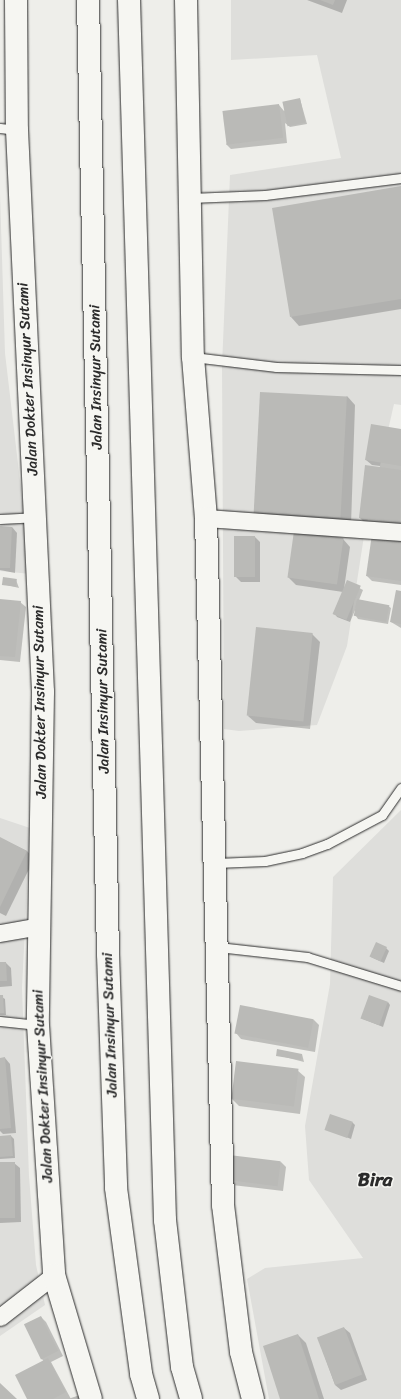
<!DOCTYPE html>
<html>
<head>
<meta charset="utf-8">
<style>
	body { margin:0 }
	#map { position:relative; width:401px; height:1399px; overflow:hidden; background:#eeeeea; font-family:Sriracha,sans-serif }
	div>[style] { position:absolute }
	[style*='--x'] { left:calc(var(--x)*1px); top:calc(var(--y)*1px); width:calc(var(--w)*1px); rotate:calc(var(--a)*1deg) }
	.built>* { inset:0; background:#dededb }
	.shadow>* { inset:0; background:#0003 }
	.building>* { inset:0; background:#babab7; transform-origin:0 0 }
	.roads { filter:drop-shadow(0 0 1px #2b2b2b) drop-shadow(0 0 1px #2b2b2b) }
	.service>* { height:9px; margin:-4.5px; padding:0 4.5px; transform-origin:4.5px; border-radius:4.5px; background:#f6f6f2 }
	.minor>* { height:17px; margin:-8.5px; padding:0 8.5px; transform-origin:8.5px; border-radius:8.5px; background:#f6f6f2 }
	.tertiary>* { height:22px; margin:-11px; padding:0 11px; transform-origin:11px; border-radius:11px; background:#f6f6f2 }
	.motorway>* { height:22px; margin:-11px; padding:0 11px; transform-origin:11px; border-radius:11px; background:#f6f6f2 }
	span { translate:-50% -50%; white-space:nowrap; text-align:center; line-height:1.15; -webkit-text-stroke:3px #f6f6f2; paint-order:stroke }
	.street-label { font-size:15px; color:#2b2b2b }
	.district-label { font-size:19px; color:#2b2b2b; font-weight:700 }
</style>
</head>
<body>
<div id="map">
	<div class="built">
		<div style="clip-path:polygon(231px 0,401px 0,401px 405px,394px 404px,364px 536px,347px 646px,317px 725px,239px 731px,224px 729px,222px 366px,230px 175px,341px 158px,317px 55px,231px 60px)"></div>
		<div style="clip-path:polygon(0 194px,5px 353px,31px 574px,0 571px)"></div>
		<div style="clip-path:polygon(401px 810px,401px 1399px,269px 1399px,247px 1279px,265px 1268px,363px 1258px,309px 1180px,305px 1126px,330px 984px,333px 877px)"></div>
		<div style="clip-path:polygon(0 818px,30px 828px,22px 988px,29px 1176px,36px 1265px,45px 1305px,0 1336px)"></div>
	</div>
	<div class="shadow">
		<div style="clip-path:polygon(307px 0,347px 0,342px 13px)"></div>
		<div style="clip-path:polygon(300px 99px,307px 124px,290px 127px,285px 123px,287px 143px,231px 149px,226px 144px,279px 105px,284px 111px)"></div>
		<div style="clip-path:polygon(401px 187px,401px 309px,299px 326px,291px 317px)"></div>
		<div style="clip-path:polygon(347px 396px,355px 405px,351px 525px,265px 522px,256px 513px)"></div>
		<div style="clip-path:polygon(401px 430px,401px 528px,365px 523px,360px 518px,380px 466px,372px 465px,366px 460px)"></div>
		<div style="clip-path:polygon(0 527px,12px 527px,17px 533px,15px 573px,0 570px)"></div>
		<div style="clip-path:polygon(255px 537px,260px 542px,260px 582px,241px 582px,236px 577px)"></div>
		<div style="clip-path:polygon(343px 539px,350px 547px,344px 589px,348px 582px,363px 590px,359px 600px,388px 606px,391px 608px,388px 624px,358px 619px,356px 616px,356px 608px,350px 622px,337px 617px,335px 614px,343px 592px,296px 585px,288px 577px)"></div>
		<div style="clip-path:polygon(401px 540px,401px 585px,372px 581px,367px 576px)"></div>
		<div style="clip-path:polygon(16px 580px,19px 588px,3px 584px)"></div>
		<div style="clip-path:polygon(401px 592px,401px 628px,391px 622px)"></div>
		<div style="clip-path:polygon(0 600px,20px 602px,26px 607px,20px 662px,0 660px)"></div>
		<div style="clip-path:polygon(312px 634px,320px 642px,310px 729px,256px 723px,248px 716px)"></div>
		<div style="clip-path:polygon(0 838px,27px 851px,34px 859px,6px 916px,0 913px)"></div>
		<div style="clip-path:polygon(386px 948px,389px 951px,384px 963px,371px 957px)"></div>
		<div style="clip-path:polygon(0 963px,6px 963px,11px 968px,12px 986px,0 987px)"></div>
		<div style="clip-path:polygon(0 996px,5px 999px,6px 1015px,0 1015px)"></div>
		<div style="clip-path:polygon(388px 1002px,390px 1005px,383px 1027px,363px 1019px)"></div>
		<div style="clip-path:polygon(314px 1020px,319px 1025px,315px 1052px,241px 1039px,236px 1033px)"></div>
		<div style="clip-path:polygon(302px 1054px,304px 1062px,277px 1055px)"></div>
		<div style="clip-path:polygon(5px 1058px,10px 1064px,16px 1133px,3px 1134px,0 1131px,0 1059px)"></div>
		<div style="clip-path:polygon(297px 1070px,305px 1077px,300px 1114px,239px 1106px,232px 1099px)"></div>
		<div style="clip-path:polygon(352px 1122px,355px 1125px,351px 1139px,326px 1129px)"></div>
		<div style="clip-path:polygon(11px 1136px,14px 1139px,15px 1158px,0 1159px,0 1137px)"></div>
		<div style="clip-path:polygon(281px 1162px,286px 1167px,283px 1191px,232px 1185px,226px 1180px)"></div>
		<div style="clip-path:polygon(0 1163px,14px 1163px,20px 1168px,21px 1222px,0 1223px)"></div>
		<div style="clip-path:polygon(41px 1317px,46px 1322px,63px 1356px,51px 1362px,71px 1399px,82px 1399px,29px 1399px,44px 1362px,42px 1359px)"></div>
		<div style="clip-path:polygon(344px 1328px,350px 1333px,367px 1380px,341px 1390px,335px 1385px,318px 1338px)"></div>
		<div style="clip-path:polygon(298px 1335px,306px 1343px,324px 1399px,281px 1399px)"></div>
	</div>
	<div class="building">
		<div style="clip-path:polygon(320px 0,335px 0,333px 5px)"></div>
		<div style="left:300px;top:98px;width:25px;height:18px;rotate:78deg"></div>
		<div style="left:279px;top:104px;width:34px;height:57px;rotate:83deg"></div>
		<div style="clip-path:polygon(401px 186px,401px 299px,290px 317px,272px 208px)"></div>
		<div style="left:260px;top:392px;width:87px;height:121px;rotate:3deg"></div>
		<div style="clip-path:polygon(371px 424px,401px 429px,401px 466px,365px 460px)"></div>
		<div style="clip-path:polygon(365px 465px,401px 470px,400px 524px,359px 518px)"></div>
		<div style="clip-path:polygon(0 526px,12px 527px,10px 568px,0 568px)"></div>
		<div style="left:294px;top:531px;width:50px;height:47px;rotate:8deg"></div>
		<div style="clip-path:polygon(372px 534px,401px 538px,401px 581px,366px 576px)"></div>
		<div style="left:234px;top:536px;width:21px;height:41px"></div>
		<div style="left:3px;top:577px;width:14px;height:8px;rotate:8deg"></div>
		<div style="left:347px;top:580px;width:15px;height:37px;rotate:23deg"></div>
		<div style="clip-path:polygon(396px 590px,401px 591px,401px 624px,390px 622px)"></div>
		<div style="clip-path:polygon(0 599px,21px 601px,15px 657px,0 656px)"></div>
		<div style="left:357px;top:599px;width:33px;height:17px;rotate:11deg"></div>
		<div style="left:256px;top:627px;width:57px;height:89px;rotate:6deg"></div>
		<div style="clip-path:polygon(0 837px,27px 851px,0 907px)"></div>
		<div style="left:376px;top:942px;width:12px;height:16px;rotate:24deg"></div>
		<div style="clip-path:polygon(0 962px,6px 962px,7px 981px,0 981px)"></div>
		<div style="clip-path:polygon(0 995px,3px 995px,4px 1013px,0 1013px)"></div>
		<div style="left:369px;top:995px;width:20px;height:25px;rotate:20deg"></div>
		<div style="left:240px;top:1005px;width:75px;height:29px;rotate:11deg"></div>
		<div style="clip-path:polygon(277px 1049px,302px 1054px,301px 1060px,276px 1056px)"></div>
		<div style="clip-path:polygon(5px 1057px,11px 1128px,0 1129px,0 1058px)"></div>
		<div style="left:236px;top:1061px;width:63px;height:38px;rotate:7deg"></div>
		<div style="left:330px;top:1114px;width:24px;height:17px;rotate:19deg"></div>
		<div style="clip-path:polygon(11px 1135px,13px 1156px,0 1157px,0 1136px)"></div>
		<div style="left:229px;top:1155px;width:52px;height:25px;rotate:7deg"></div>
		<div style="left:0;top:1162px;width:15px;height:56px"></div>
		<div style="left:41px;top:1316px;width:39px;height:19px;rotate:64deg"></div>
		<div style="left:344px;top:1327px;width:51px;height:29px;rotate:69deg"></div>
		<div style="clip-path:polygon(298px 1334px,319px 1399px,280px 1399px,263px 1346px)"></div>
		<div style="clip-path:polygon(48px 1358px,66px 1392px,53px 1399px,27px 1399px,15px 1375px)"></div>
		<div style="clip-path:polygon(0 1383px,17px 1399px,0 1399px)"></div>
		<div style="clip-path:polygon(80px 1395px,81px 1399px,68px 1399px)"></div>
	</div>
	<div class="roads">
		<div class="service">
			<div style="--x:0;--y:128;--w:17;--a:7"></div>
			<div style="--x:190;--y:198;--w:75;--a:-2.3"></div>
			<div style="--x:265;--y:195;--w:137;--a:-7.1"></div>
			<div style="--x:193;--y:357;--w:84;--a:6.9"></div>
			<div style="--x:276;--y:367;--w:125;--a:1.4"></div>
			<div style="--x:0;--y:519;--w:34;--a:-3"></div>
			<div style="--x:216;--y:863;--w:49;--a:-2.3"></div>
			<div style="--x:265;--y:861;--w:38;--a:-12"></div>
			<div style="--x:302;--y:853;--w:27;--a:-20"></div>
			<div style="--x:327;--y:844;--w:62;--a:-27.8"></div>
			<div style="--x:382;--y:815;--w:33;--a:-55"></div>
			<div style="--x:218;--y:947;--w:90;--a:6.4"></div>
			<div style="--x:307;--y:957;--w:98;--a:17.1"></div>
			<div style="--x:0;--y:1021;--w:38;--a:6"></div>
		</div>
		<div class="minor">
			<div style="--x:206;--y:518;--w:196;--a:4.1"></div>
			<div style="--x:0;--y:933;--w:40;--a:-10"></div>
			<div style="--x:0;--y:1317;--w:68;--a:-37.9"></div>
		</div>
		<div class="tertiary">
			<div style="--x:16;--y:0;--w:130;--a:89.6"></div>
			<div style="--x:17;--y:130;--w:563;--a:87.35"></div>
			<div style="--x:43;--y:692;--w:333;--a:90.9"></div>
			<div style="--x:38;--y:1025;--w:251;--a:86.3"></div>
			<div style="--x:54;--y:1275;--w:129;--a:73.4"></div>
			<div style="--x:186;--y:0;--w:357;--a:88.9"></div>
			<div style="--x:193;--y:357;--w:162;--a:85.4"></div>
			<div style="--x:206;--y:518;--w:687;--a:88.58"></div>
			<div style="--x:223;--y:1205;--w:148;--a:83"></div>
			<div style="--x:241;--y:1352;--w:49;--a:75.7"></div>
		</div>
		<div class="motorway">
			<div style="--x:88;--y:0;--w:954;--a:88.8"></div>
			<div style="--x:108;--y:954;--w:234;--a:88"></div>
			<div style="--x:116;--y:1188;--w:188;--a:82.3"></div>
			<div style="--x:141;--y:1374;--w:26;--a:74"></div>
			<div style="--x:129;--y:0;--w:1221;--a:88.31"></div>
			<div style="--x:165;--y:1220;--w:148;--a:83.4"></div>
			<div style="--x:182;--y:1367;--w:33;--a:74"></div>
		</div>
	</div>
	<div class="street-label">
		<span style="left:96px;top:377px;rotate:-91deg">Jalan Insinyur Sutami</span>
		<span style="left:28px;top:379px;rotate:-93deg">Jalan Dokter Insinyur Sutami</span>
		<span style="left:103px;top:701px;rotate:-91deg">Jalan Insinyur Sutami</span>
		<span style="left:40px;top:702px;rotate:-91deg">Jalan Dokter Insinyur Sutami</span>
		<span style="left:110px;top:1025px;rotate:-92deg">Jalan Insinyur Sutami</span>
		<span style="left:43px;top:1086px;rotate:-93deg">Jalan Dokter Insinyur Sutami</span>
	</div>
	<div class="district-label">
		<span style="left:375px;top:1180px">Bira</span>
	</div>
</div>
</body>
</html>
